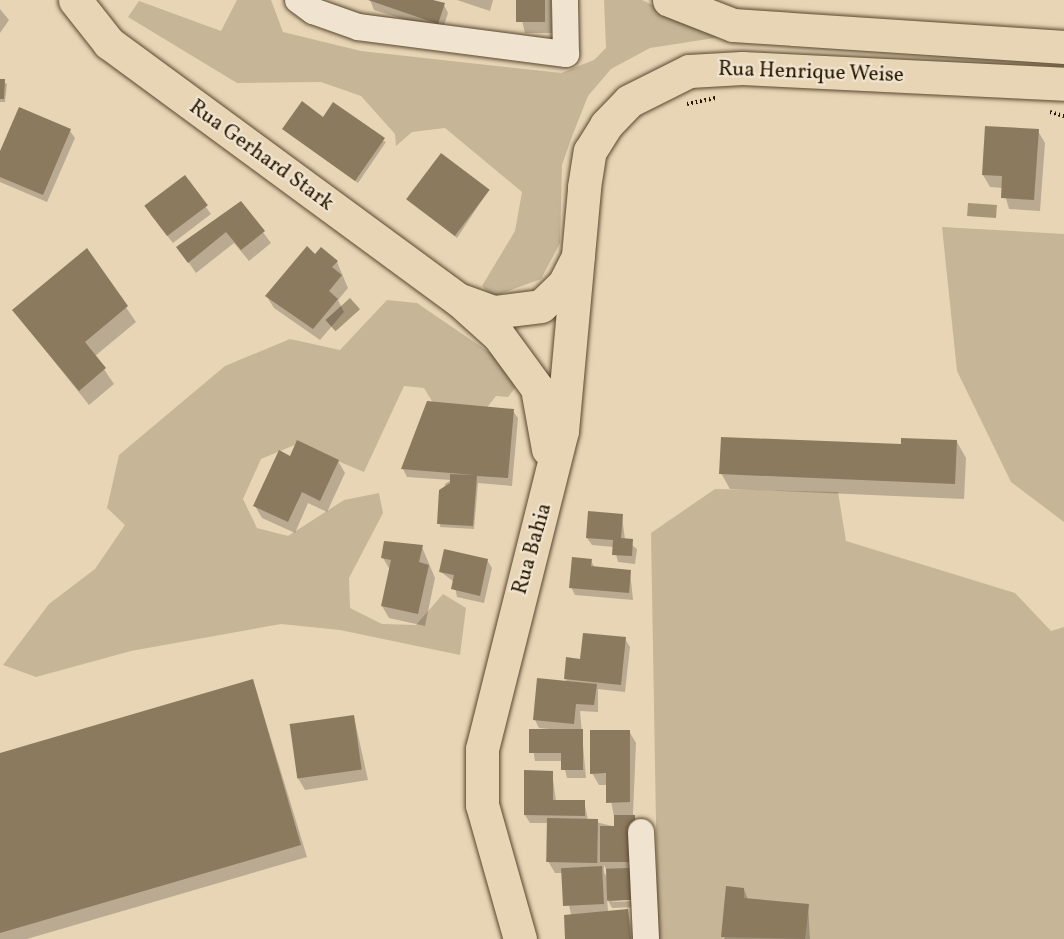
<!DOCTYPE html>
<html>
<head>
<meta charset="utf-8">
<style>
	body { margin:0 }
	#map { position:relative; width:1064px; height:939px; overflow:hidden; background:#e8d5b6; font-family:Vollkorn,serif }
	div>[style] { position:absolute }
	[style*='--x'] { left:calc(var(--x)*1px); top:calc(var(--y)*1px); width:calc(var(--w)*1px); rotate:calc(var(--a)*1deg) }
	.green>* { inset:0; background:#c7b597 }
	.water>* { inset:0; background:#a79578; transform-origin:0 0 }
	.shadow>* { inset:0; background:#0003 }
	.building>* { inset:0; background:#8c7a5f; transform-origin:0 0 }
	.path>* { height:4px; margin-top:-2px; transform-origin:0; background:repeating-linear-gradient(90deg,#281801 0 1.5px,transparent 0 4.5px) }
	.roads { filter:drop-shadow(0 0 2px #58472e) drop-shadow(0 0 2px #58472e) }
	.minor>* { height:26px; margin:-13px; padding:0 13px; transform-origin:13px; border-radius:13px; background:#f0e4d0 }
	.primary>* { height:33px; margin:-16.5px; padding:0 16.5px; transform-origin:16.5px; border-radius:16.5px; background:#e8d5b6 }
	span { translate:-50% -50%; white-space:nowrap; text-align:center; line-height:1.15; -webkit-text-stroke:4.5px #f0e4d0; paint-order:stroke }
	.street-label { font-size:21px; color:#281801 }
</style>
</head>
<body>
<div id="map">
	<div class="green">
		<div style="clip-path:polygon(237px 0,271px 0,283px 32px,361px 51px,561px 73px,594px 60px,606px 48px,604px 0,642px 0,721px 37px,650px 48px,611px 69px,588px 96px,571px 139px,562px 165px,560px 243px,541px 279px,492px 297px,482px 286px,515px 231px,522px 192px,445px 128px,412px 132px,396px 146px,395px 134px,361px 96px,321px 82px,237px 83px,128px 17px,139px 1px,221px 31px)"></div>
		<div style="clip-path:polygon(942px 227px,1064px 234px,1064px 522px,1011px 482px,957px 371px)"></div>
		<div style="clip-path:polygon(387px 300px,417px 303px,502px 361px,513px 375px,515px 388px,508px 397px,496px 396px,485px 410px,435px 406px,424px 388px,404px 386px,364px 472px,297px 444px,261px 459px,243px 499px,257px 528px,288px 536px,344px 500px,379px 493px,383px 513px,349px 578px,350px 608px,382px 624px,416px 625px,443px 594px,466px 608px,460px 655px,340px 630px,281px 624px,131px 651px,36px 677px,3px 665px,49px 604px,95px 569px,125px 525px,107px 508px,119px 455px,225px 366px,290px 339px,340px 350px)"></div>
		<div style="clip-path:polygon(715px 489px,838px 492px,846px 541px,1015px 593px,1051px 631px,1064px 627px,1064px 939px,658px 939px,651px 533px)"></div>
	</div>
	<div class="water">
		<div style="left:968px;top:203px;width:29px;height:13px;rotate:4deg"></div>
		<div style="left:350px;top:298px;width:15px;height:33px;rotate:48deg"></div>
	</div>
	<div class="shadow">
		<div style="clip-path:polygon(370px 0,428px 0,444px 5px,448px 13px,442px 31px,374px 10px)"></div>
		<div style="clip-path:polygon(457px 0,493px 0,490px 11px)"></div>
		<div style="clip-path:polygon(517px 0,551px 0,552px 33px,525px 33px)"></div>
		<div style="clip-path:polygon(0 9px,9px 20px,0 33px)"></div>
		<div style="clip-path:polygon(0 80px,7px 84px,5px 102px,0 102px)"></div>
		<div style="clip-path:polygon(323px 119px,386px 142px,358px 183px,284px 130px)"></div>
		<div style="clip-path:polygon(70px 131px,75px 138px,47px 202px,0 182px,0 155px)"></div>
		<div style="clip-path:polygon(1038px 131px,1045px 143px,1040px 211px,1009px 209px,1003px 188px,990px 187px,983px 175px)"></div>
		<div style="clip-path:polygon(184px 177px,211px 214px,173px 243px,150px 214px)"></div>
		<div style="clip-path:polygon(488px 191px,457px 238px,408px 199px)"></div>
		<div style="clip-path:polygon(241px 203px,271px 243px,249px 261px,234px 243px,196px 273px,178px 247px)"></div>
		<div style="clip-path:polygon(87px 250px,136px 322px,95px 356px,114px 384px,89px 405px,14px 311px)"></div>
		<div style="clip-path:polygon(316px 256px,337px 262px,348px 288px,338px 300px,344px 312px,320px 340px,274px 308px,267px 297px)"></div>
		<div style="clip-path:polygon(513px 411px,518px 418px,512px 486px,478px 483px,474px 529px,440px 527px,445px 484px,451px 480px,407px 477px,403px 469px)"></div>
		<div style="clip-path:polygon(957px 442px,966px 458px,964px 499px,730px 489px,721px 473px)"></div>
		<div style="clip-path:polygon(291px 458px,338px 461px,345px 473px,327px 512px,308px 503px,295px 533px,262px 518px,255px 506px)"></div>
		<div style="clip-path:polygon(622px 515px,625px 540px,637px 549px,635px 564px,618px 562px,614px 547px,592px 545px,587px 538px)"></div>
		<div style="clip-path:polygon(422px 547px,435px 578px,425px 626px,389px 618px,382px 606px,390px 570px,383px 558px)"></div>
		<div style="clip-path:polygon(487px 560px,492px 568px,484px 603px,457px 597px,454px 582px,441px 572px)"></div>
		<div style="clip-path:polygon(591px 561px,595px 568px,630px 571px,633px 600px,575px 595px,571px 587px)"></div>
		<div style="clip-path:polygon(625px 639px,630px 647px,625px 692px,598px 689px,598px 712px,580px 711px,586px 778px,567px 778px,563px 761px,535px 761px,530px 731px,549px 729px,539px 728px,535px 720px,582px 660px)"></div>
		<div style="clip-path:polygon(253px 680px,307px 857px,27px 939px,0 939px,0 754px)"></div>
		<div style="clip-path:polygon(354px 717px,368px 780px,305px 790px,298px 778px)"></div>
		<div style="clip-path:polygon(evenodd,629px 731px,636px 743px,633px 814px,639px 824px,634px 898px,610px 902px,634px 901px,634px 907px,612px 908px,607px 898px,608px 912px,628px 911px,634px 939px,567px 939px,571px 915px,563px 873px,555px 873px,548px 861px,548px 823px,530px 823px,525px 815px,552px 772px,556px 801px,584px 801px,588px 820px,616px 827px,608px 785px,599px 785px,592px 773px,629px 731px,604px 865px,606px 869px,607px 878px,604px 872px,604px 865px)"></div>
		<div style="clip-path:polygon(744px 889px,748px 900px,808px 905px,810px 939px,724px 939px)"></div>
	</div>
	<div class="building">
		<div style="clip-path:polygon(368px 0,433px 0,445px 3px,438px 24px)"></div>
		<div style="left:516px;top:0;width:29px;height:22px"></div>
		<div style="clip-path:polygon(0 79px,5px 79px,4px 99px,0 99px)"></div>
		<div style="clip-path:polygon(302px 101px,323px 117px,333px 102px,385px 138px,355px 181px,282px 129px)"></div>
		<div style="clip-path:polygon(19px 107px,71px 129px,43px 195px,0 177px,0 151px)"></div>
		<div style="clip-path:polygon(985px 126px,1039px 129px,1034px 200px,1001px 198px,1002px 176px,982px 175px)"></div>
		<div style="left:441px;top:153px;width:61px;height:58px;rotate:37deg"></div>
		<div style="left:185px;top:175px;width:38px;height:51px;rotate:53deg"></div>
		<div style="clip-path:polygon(241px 201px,265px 231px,241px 250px,226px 232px,188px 263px,176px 247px)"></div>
		<div style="clip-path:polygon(307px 246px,315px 254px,321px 247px,338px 261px,332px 267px,342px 275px,329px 291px,338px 299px,313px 329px,265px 296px)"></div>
		<div style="clip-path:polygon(87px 248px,128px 306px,85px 342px,106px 368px,79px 391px,12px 310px)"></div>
		<div style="clip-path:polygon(427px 401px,514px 409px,508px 478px,477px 476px,473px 526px,437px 524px,439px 490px,450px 483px,450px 474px,475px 475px,401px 469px)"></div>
		<div style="clip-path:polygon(721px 437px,901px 444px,901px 438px,957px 440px,955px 484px,719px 474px)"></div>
		<div style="clip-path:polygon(297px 440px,339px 460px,320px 501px,302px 492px,288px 522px,253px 506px,279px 450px,290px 456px)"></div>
		<div style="clip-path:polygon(588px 511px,623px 514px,621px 538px,633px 539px,632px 556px,612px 555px,613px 540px,586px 538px)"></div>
		<div style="clip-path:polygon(384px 541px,423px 545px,419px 562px,429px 565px,418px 614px,381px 606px,391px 560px,381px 558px)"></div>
		<div style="clip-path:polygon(444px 549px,488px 559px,480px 596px,451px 589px,454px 575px,439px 572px)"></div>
		<div style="clip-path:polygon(572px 557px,592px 559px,591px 566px,631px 570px,629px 593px,569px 588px)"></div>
		<div style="clip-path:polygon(583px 633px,626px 637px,621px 685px,564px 679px,566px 657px,580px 659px)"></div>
		<div style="clip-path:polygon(537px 678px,597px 684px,594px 705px,576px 704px,574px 724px,533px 720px)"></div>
		<div style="clip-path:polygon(253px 679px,301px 845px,0 933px,0 753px)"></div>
		<div style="left:354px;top:715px;width:55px;height:65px;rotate:82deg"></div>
		<div style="clip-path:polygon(529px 729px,583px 729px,583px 770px,561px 770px,561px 753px,529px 753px)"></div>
		<div style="clip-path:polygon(590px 730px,630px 730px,630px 802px,606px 803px,606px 773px,590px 774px)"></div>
		<div style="clip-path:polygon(524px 770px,553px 771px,553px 800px,585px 800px,585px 816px,524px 815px)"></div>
		<div style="clip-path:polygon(614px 815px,635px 815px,635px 862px,600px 862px,600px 826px,614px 826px)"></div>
		<div style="left:547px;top:818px;width:51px;height:44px;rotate:1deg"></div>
		<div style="left:602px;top:866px;width:38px;height:41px;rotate:87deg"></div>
		<div style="left:630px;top:868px;width:32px;height:24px;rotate:88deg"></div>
		<div style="clip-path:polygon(726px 886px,744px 888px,744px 898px,809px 904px,805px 939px,721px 937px)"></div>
		<div style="clip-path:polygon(628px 909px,631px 939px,565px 939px,564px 915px)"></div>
	</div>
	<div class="path">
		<div style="--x:687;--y:104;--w:29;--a:-12"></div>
		<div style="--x:1050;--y:112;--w:15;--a:16"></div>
	</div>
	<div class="roads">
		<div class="minor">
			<div style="--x:298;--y:0;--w:19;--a:36"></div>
			<div style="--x:313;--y:11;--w:48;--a:19.6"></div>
			<div style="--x:358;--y:27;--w:210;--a:7.4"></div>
			<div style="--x:566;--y:54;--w:54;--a:-91.1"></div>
			<div style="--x:641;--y:832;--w:107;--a:87.3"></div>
		</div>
		<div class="primary">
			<div style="--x:75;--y:0;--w:55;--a:51.7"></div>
			<div style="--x:109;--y:43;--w:433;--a:36.3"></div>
			<div style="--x:458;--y:299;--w:55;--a:42.1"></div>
			<div style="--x:499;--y:336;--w:64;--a:53.8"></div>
			<div style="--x:537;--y:388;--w:62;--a:79.8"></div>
			<div style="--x:669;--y:0;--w:69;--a:21.3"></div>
			<div style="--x:733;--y:25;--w:332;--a:3.8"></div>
			<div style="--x:463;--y:301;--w:33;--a:20"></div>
			<div style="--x:494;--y:312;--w:47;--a:-7.3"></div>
			<div style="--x:541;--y:306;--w:32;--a:-44"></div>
			<div style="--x:564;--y:284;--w:30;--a:-63"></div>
			<div style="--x:520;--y:939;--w:139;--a:-105.8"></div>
			<div style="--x:482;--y:805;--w:56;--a:-90"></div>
			<div style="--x:482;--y:749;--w:328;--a:-75.9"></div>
			<div style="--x:562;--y:431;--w:245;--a:-84.8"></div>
			<div style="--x:584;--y:187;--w:36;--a:-81"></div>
			<div style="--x:590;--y:151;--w:31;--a:-58"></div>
			<div style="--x:606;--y:125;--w:33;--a:-46"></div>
			<div style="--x:629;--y:101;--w:67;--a:-26.6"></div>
			<div style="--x:689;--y:71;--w:53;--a:-3.2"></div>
			<div style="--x:742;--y:68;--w:322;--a:2.8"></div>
		</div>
	</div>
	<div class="street-label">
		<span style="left:811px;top:73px;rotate:2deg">Rua Henrique Weise</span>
		<span style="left:261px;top:156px;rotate:36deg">Rua Gerhard Stark</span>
		<span style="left:533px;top:549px;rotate:-74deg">Rua Bahia</span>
	</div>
</div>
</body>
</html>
